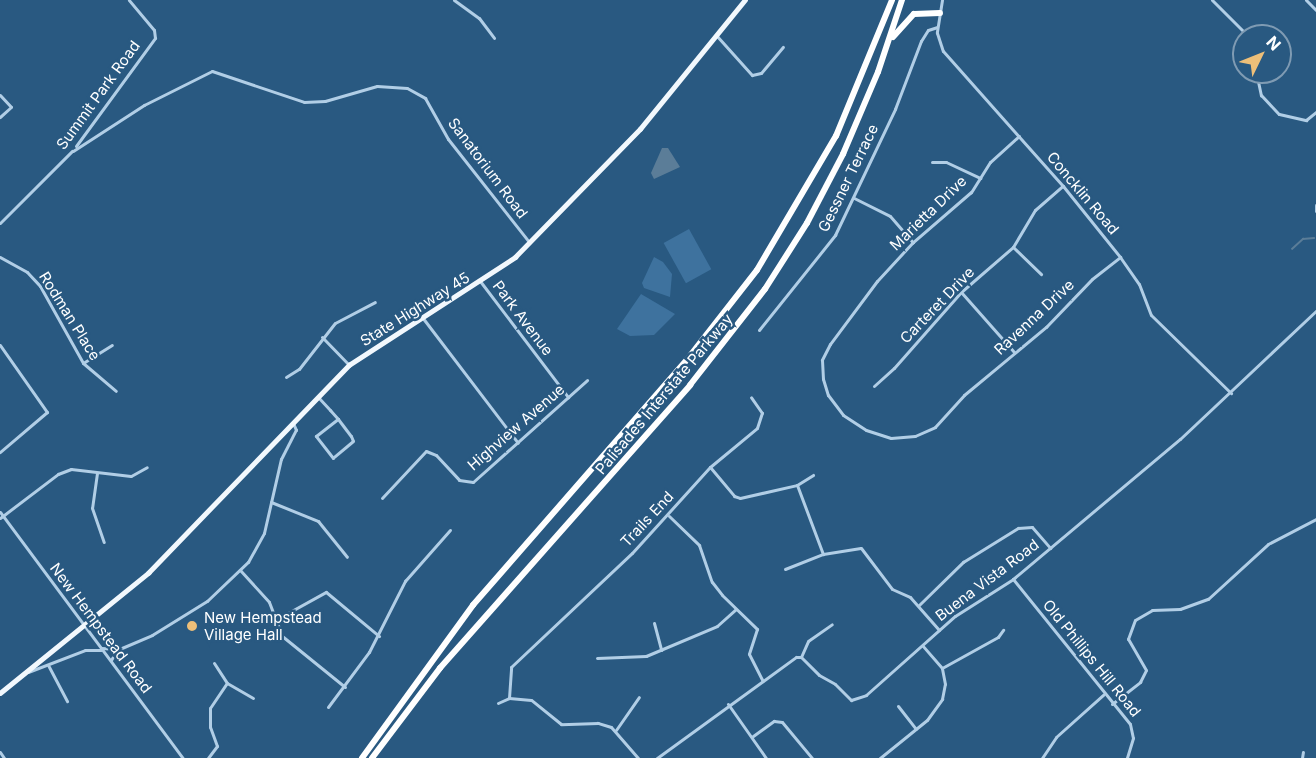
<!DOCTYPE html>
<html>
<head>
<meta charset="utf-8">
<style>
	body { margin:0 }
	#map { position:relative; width:1316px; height:758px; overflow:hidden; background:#295981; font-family:Inter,sans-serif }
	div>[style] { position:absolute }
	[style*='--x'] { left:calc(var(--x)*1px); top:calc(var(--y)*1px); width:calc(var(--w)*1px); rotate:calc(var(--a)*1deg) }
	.green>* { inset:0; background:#3e729e; transform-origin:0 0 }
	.water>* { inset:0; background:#5b7d98 }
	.stream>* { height:1.5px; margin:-0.75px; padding:0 0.75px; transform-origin:0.75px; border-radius:0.75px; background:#5b7d98 }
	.minor>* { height:3px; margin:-1.5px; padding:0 1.5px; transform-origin:1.5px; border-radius:1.5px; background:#b1cee6 }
	.major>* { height:4.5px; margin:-2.25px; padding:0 2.25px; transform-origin:2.25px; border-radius:2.25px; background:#f2f8fd }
	.highway>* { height:6px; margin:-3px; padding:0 3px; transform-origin:3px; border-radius:3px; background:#fff }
	.dots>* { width:16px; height:16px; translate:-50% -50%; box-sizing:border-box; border:3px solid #295981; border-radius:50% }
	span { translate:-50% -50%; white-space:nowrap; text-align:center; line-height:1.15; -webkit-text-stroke:5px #295981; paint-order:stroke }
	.street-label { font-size:15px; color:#fff }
	.poi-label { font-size:15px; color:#fff }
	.left { translate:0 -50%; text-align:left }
	.north { position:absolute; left:1232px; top:24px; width:60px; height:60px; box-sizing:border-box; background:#295981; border:2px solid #7f9bb3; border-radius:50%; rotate:47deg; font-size:16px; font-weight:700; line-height:24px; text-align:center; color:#fff }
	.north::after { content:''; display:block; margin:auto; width:21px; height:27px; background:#edbf79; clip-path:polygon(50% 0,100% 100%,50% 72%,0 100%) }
</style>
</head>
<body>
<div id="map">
	<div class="green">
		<div style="left:689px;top:229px;width:46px;height:29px;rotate:61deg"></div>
		<div style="clip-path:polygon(654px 257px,663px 262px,672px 274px,670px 297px,644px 288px,642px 283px)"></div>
		<div style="clip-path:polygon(641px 294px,675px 314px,654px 335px,630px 336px,617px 329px)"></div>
	</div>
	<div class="water">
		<div style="clip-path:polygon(662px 148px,668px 148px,680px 167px,654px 179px,651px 173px)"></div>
	</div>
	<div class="stream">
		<div style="--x:1292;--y:249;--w:15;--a:-42"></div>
		<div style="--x:1303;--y:239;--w:11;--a:-5"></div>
	</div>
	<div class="minor">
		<div style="--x:454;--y:0;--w:31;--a:36"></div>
		<div style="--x:479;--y:18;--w:25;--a:53"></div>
		<div style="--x:942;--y:0;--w:33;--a:99"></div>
		<div style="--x:937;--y:33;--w:19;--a:72"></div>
		<div style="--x:943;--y:51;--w:181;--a:48.4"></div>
		<div style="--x:1063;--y:186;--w:91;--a:51.2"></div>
		<div style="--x:1120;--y:257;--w:33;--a:55"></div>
		<div style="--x:1139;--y:284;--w:33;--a:69"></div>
		<div style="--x:1151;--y:315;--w:112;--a:44.3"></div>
		<div style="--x:1212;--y:0;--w:51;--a:45"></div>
		<div style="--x:1306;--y:0;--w:14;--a:45"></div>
		<div style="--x:716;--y:35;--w:54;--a:48"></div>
		<div style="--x:752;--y:75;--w:9;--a:-13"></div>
		<div style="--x:761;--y:73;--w:34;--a:-50"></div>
		<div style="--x:1256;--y:72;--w:24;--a:78"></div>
		<div style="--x:1261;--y:95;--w:26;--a:47"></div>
		<div style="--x:1279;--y:114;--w:28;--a:13"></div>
		<div style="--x:1306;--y:120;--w:13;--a:-39"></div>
		<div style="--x:0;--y:95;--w:16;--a:47"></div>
		<div style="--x:11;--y:107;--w:15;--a:138"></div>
		<div style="--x:1019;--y:136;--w:39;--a:138"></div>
		<div style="--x:990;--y:162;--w:36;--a:122"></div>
		<div style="--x:971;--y:192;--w:77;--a:139.2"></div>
		<div style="--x:913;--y:242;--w:53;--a:132.7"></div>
		<div style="--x:877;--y:281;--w:79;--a:126.7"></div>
		<div style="--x:830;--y:344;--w:18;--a:117"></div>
		<div style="--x:822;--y:360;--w:19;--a:87"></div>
		<div style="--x:823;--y:379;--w:17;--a:73"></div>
		<div style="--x:828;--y:395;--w:25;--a:53"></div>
		<div style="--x:843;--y:415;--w:27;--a:33"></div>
		<div style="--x:866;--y:430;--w:26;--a:18"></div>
		<div style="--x:891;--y:438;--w:24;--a:-5"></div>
		<div style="--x:915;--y:436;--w:22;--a:-24"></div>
		<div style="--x:935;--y:427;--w:43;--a:-47.8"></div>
		<div style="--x:964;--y:395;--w:107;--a:-39.7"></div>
		<div style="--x:1046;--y:327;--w:66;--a:-46.2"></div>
		<div style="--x:1092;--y:279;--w:36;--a:-38"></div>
		<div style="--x:76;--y:146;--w:134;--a:-53.8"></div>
		<div style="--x:155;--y:38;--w:8;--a:-97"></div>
		<div style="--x:154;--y:30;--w:39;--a:-130"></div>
		<div style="--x:73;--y:151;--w:85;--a:-32.9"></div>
		<div style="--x:144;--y:105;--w:76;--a:-26.6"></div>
		<div style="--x:212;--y:71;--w:97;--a:18.6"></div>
		<div style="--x:304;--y:102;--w:21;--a:-3"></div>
		<div style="--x:325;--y:101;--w:54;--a:-16.1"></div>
		<div style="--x:377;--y:86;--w:30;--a:4"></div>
		<div style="--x:407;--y:88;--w:21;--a:29"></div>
		<div style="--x:425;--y:98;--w:47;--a:60.7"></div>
		<div style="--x:448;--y:139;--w:131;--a:51.8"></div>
		<div style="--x:932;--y:162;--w:14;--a:0"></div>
		<div style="--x:946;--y:162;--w:38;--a:25"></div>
		<div style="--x:854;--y:198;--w:40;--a:26.6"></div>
		<div style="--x:890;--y:216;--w:35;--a:49"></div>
		<div style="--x:1316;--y:205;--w:6;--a:90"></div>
		<div style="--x:0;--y:223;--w:102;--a:-45"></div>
		<div style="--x:1013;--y:247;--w:39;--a:44"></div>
		<div style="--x:0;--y:257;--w:31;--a:29"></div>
		<div style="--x:27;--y:272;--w:19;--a:47"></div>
		<div style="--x:40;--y:286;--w:88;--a:60.8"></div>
		<div style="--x:83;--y:363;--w:43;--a:40.3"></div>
		<div style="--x:480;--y:281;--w:146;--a:52.8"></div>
		<div style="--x:961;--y:292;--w:81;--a:48.5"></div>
		<div style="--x:422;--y:317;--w:158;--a:52.7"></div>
		<div style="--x:759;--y:330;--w:122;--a:-51.3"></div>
		<div style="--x:835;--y:235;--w:140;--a:-64.5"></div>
		<div style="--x:895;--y:109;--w:73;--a:-69.1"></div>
		<div style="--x:921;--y:41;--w:13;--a:-58"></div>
		<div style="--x:928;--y:30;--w:9;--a:-18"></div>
		<div style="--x:322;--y:337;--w:39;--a:46"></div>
		<div style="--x:0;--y:345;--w:82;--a:55"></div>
		<div style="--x:47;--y:412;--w:62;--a:139.6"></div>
		<div style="--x:83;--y:363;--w:34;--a:-32"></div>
		<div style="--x:286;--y:377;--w:15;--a:-32"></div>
		<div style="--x:299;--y:369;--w:58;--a:-52"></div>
		<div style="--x:335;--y:323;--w:45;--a:-27.7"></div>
		<div style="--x:874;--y:386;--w:27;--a:-42"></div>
		<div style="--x:894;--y:368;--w:101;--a:-48.6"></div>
		<div style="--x:961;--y:292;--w:69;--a:-40.9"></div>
		<div style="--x:1013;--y:247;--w:43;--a:-59.3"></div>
		<div style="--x:1035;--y:210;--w:37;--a:-41"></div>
		<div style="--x:318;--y:397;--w:18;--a:47"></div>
		<div style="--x:330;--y:410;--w:12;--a:48"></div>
		<div style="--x:338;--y:419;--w:21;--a:53"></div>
		<div style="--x:351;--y:436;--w:5;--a:68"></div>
		<div style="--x:353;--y:441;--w:26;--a:140"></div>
		<div style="--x:333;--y:458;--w:28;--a:-128"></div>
		<div style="--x:316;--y:436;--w:28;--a:-38"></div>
		<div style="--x:710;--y:467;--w:38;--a:50"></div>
		<div style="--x:734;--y:496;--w:6;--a:18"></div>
		<div style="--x:740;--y:498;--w:58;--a:-12.8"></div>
		<div style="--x:797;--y:485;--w:19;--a:-32"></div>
		<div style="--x:97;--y:473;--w:35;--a:98"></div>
		<div style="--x:92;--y:508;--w:36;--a:71"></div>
		<div style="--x:797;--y:485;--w:74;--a:69.4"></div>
		<div style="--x:382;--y:498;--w:64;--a:-46.9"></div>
		<div style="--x:426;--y:451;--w:11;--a:22"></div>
		<div style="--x:436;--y:455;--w:34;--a:47"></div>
		<div style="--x:459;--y:480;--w:14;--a:8"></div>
		<div style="--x:473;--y:482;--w:153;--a:-41.8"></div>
		<div style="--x:271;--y:502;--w:51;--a:22"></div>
		<div style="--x:318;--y:521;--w:46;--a:51.1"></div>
		<div style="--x:0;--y:512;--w:307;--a:53.4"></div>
		<div style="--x:669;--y:516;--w:42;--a:44"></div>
		<div style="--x:699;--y:545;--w:39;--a:71"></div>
		<div style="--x:712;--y:582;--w:16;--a:52"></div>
		<div style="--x:722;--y:595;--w:49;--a:44.2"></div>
		<div style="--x:757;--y:629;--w:26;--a:108"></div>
		<div style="--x:749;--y:654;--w:30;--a:63"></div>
		<div style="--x:0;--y:518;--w:73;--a:-37.2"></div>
		<div style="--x:58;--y:474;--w:14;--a:-21"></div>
		<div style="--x:71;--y:469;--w:60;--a:6.7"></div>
		<div style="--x:131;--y:476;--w:18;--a:-29"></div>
		<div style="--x:785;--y:569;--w:41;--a:-21.5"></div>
		<div style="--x:823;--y:554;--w:38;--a:-9"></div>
		<div style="--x:861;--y:548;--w:51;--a:52.9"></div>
		<div style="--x:892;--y:589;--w:20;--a:24"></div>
		<div style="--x:910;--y:597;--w:44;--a:48.7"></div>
		<div style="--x:240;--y:570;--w:43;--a:47.8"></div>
		<div style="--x:269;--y:602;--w:36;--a:69"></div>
		<div style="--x:282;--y:636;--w:81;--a:39"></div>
		<div style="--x:1013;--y:579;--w:186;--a:51.1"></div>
		<div style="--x:1130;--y:724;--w:14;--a:78"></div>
		<div style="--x:1133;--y:738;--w:21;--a:107"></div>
		<div style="--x:919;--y:605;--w:62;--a:-44.3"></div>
		<div style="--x:963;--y:562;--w:65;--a:-31.7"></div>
		<div style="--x:1018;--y:528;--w:14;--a:-4"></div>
		<div style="--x:1032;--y:527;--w:28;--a:49"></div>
		<div style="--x:277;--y:619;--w:56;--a:-28.9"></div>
		<div style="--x:326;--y:592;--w:69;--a:39.7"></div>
		<div style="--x:654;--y:623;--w:28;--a:75"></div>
		<div style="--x:102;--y:648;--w:14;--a:4"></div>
		<div style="--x:801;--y:657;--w:17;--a:-66"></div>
		<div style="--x:808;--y:641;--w:29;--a:-35"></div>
		<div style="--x:597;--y:658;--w:49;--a:-2.3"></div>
		<div style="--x:646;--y:656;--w:77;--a:-22.9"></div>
		<div style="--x:717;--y:626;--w:25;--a:-42"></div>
		<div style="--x:111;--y:660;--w:12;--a:-59"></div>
		<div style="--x:117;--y:650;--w:38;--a:-23"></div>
		<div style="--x:152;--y:635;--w:65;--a:-31.7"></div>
		<div style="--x:207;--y:601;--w:57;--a:-43.6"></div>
		<div style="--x:248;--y:562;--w:33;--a:-61"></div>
		<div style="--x:264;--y:533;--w:76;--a:-77.1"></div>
		<div style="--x:281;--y:459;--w:33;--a:-63"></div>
		<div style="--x:296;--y:430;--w:8;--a:-113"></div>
		<div style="--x:214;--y:663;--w:24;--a:57"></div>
		<div style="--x:227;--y:683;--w:30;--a:30"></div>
		<div style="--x:48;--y:665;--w:41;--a:62.2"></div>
		<div style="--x:942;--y:668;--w:64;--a:-29"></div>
		<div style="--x:998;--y:637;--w:9;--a:-54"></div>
		<div style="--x:28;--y:672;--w:61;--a:-21.1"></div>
		<div style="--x:85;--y:650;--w:16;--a:0"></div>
		<div style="--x:498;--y:703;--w:12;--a:-24"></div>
		<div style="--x:728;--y:704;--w:66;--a:54.9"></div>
		<div style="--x:1112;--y:704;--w:36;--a:-38"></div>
		<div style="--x:1140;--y:682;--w:13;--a:-63"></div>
		<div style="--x:1146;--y:670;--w:36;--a:-120"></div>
		<div style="--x:1128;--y:639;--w:20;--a:-70"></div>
		<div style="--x:1135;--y:620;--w:20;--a:-30"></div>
		<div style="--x:1152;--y:610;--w:28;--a:-2"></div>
		<div style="--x:1180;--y:609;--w:30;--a:-20"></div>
		<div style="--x:1208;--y:599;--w:81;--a:-42.5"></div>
		<div style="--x:1268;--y:544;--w:54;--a:-27.5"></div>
		<div style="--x:898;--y:706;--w:29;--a:52"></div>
		<div style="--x:328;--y:707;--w:69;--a:-53.3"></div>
		<div style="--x:369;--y:652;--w:80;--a:-63.1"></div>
		<div style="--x:405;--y:581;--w:68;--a:-48.6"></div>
		<div style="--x:616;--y:730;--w:40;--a:-55.1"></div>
		<div style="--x:753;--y:736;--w:26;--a:-36"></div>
		<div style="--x:774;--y:721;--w:8;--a:7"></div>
		<div style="--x:782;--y:722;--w:47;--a:50.2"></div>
		<div style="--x:0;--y:752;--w:7;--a:56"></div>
		<div style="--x:208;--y:758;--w:15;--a:-53"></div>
		<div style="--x:217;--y:746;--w:20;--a:-110"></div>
		<div style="--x:210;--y:727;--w:19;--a:-90"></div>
		<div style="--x:210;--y:708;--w:30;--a:-56"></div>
		<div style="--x:638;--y:758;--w:41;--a:-131.1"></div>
		<div style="--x:611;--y:727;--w:14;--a:-163"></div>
		<div style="--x:598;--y:723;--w:37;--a:178"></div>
		<div style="--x:561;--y:724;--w:38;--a:-141"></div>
		<div style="--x:531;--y:700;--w:22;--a:-175"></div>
		<div style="--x:509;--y:698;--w:31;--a:-86"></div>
		<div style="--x:511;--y:667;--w:166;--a:-43.3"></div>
		<div style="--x:632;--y:553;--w:116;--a:-47.8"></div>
		<div style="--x:710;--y:467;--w:61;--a:-39.7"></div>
		<div style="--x:757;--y:428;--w:16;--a:-72"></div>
		<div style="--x:762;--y:413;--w:19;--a:-125"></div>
		<div style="--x:657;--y:758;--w:172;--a:-36"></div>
		<div style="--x:796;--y:657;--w:5;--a:0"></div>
		<div style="--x:801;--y:657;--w:25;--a:45"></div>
		<div style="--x:819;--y:675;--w:18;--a:29"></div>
		<div style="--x:835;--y:684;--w:23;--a:45"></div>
		<div style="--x:851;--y:700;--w:16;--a:-18"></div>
		<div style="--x:866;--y:695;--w:119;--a:-41.6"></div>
		<div style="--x:955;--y:616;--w:69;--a:-32.5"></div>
		<div style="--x:1013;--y:579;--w:218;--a:-40"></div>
		<div style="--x:1180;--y:439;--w:187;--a:-43.3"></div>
		<div style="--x:880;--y:758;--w:60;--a:-39"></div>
		<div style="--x:927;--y:720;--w:26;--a:-54"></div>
		<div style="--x:942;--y:699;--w:15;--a:-79"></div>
		<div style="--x:945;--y:684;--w:16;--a:-101"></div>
		<div style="--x:942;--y:668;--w:29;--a:-131"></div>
		<div style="--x:1042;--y:758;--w:25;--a:-56"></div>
		<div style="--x:1056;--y:737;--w:64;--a:-41.9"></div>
		<div style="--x:1302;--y:758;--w:6;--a:-81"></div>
	</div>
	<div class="major">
		<div style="--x:0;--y:693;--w:191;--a:-39"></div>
		<div style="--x:148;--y:573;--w:289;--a:-46"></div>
		<div style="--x:349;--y:365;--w:198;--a:-33"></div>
		<div style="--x:515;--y:257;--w:179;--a:-45.7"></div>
		<div style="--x:640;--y:129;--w:166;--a:-50.9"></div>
	</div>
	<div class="highway">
		<div style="--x:893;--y:37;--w:31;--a:-48"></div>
		<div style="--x:914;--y:14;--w:26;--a:-2"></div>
		<div style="--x:362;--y:758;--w:189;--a:-54"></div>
		<div style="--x:473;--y:605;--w:329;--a:-48.9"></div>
		<div style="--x:689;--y:357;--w:110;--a:-52"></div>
		<div style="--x:757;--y:270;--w:156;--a:-59.5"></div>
		<div style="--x:836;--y:136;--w:147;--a:-67.6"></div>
		<div style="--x:372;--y:758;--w:113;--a:-52.9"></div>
		<div style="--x:440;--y:668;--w:378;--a:-48.5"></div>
		<div style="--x:690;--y:385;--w:122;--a:-52"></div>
		<div style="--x:765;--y:289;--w:78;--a:-57.5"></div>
		<div style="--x:807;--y:223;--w:78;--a:-62.4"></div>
		<div style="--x:843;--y:154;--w:89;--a:-66.9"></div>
		<div style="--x:878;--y:72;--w:76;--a:-71.6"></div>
	</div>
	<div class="dots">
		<div style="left:192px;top:626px;background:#edbf79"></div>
	</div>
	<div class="street-label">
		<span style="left:98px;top:95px;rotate:-54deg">Summit Park Road</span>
		<span style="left:488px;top:168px;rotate:53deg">Sanatorium Road</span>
		<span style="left:848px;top:178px;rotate:-64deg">Gessner Terrace</span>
		<span style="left:1083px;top:193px;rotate:50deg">Concklin Road</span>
		<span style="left:928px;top:213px;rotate:-44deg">Marietta Drive</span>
		<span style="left:937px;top:305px;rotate:-46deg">Carteret Drive</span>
		<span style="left:415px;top:309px;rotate:-32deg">State Highway 45</span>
		<span style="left:70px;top:316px;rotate:58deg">Rodman Place</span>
		<span style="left:1034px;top:317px;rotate:-43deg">Ravenna Drive</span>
		<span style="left:523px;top:318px;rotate:53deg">Park Avenue</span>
		<span style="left:664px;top:394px;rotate:-50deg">Palisades Interstate Parkway</span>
		<span style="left:516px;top:427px;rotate:-41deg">Highview Avenue</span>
		<span style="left:647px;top:519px;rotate:-47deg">Trails End</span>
		<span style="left:987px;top:580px;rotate:-37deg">Buena Vista Road</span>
		<span style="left:101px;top:628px;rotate:53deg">New Hempstead Road</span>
		<span style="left:1092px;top:658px;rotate:51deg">Old Phillips Hill Road</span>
	</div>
	<div class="poi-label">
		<span class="left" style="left:204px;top:626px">New Hempstead<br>Village Hall</span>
	</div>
	<div class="north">N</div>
</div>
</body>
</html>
